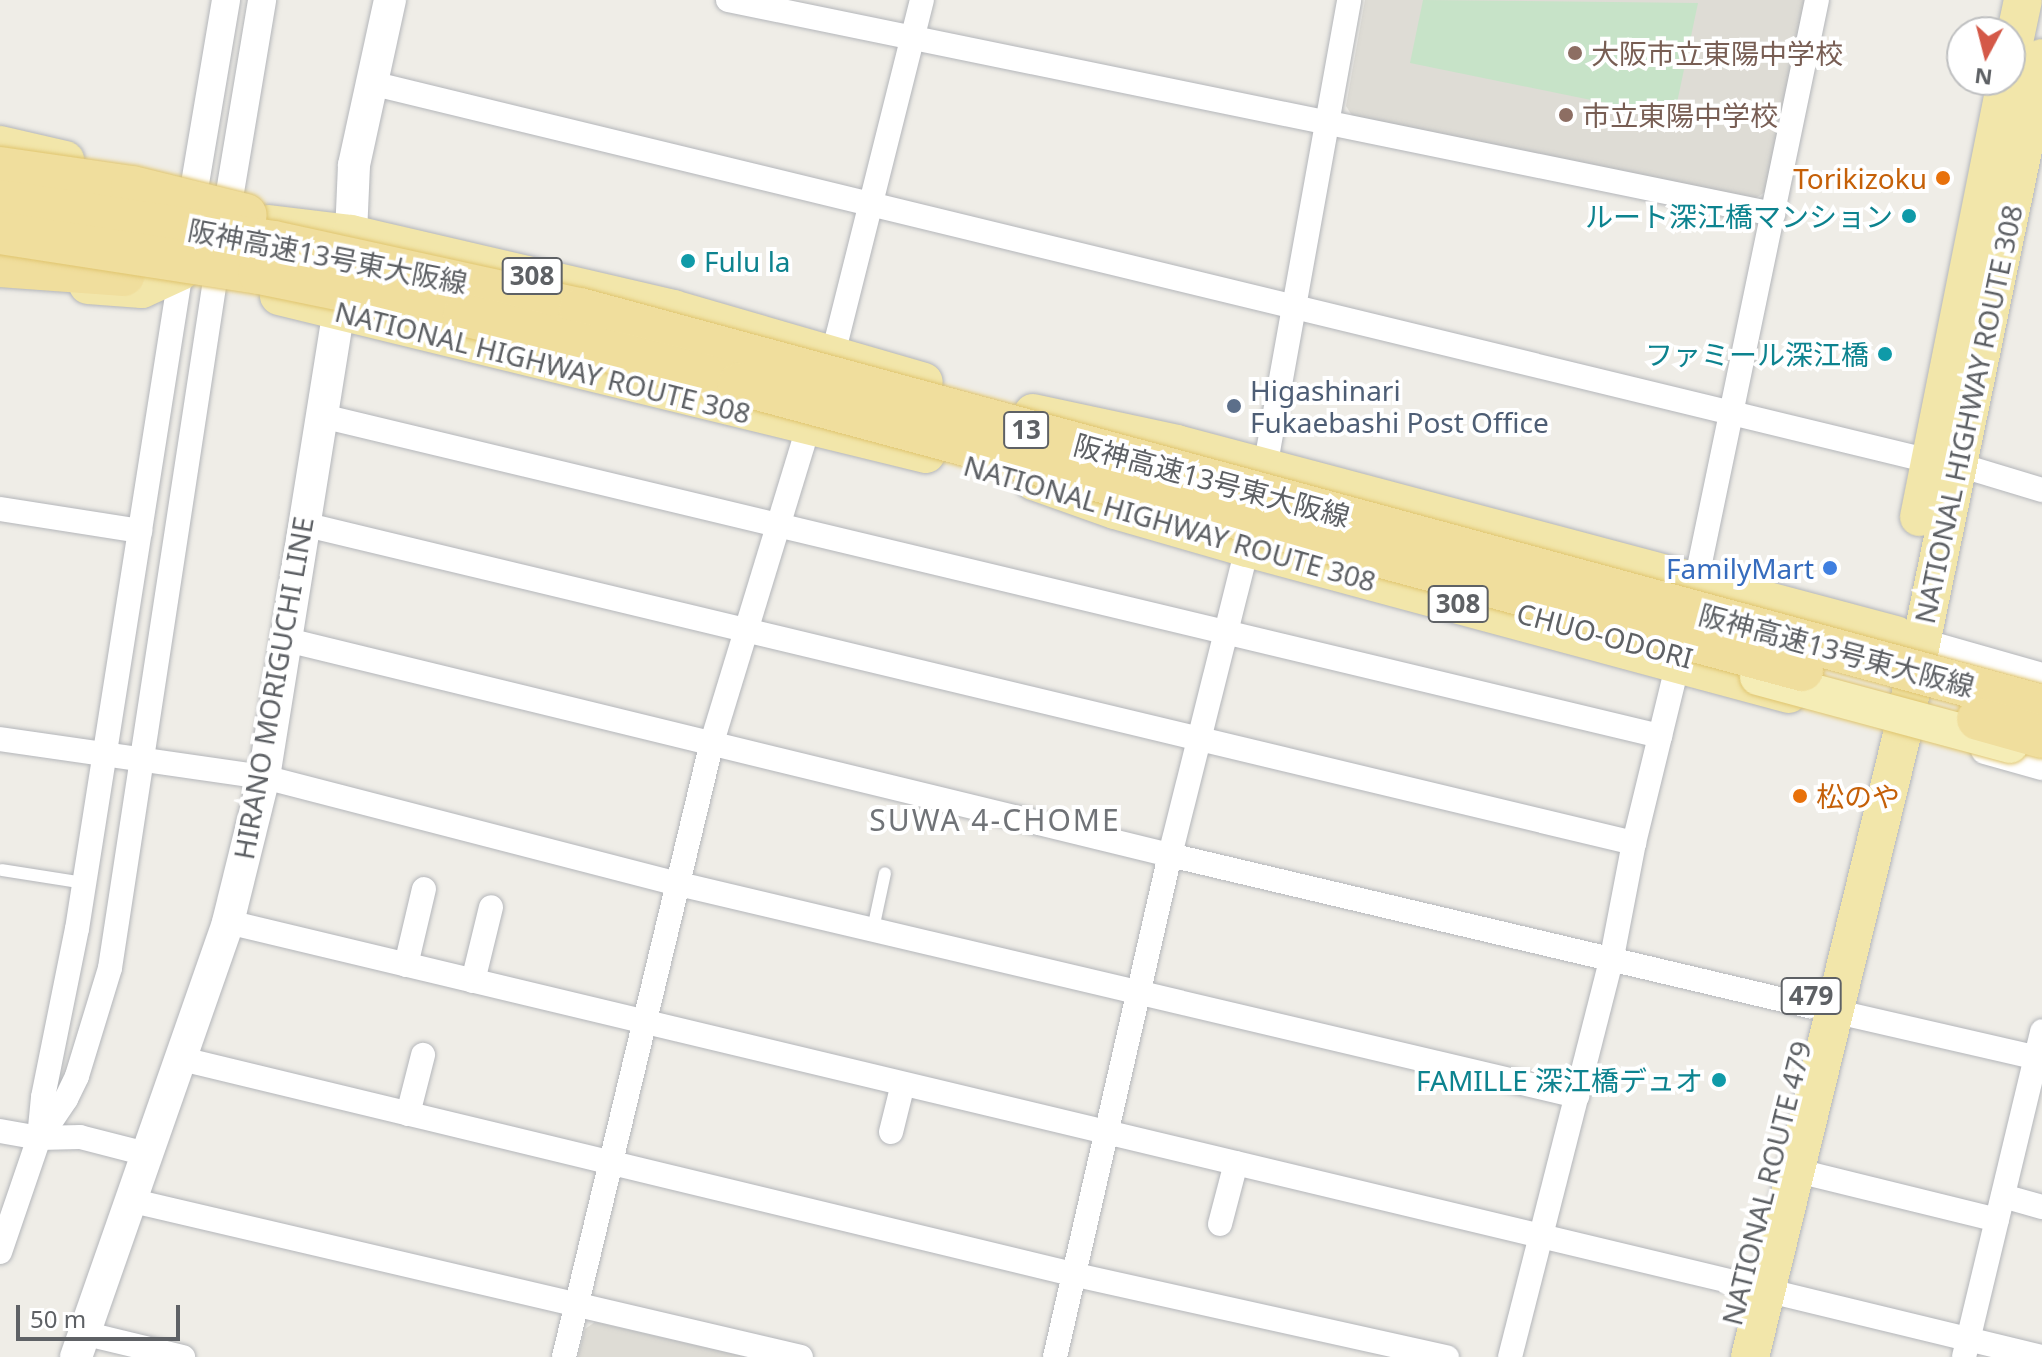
<!DOCTYPE html>
<html>
<head>
<meta charset="utf-8">
<style>
	body { margin:0 }
	#map { position:relative; width:2042px; height:1357px; overflow:hidden; background:#efede7; font-family:"Noto Sans","Noto Sans JP",sans-serif }
	div>[style] { position:absolute }
	[style*='--x'] { left:calc(var(--x)*1px); top:calc(var(--y)*1px); width:calc(var(--w)*1px); rotate:calc(var(--a)*1deg) }
	.education>* { inset:0; background:#dedcd5 }
	.green>* { inset:0; background:#c7e3c8 }
	.roads { filter:drop-shadow(0 0 2px #b4b6ba) drop-shadow(0 0 2px #b4b6ba) }
	.service>* { height:12px; margin:-6px; padding:0 6px; transform-origin:6px; border-radius:6px; background:#fff }
	.minor>* { height:24px; margin:-12px; padding:0 12px; transform-origin:12px; border-radius:12px; background:#fff }
	.tertiary>* { height:28px; margin:-14px; padding:0 14px; transform-origin:14px; border-radius:14px; background:#fff }
	.secondary>* { height:32px; margin:-16px; padding:0 16px; transform-origin:16px; border-radius:16px; background:#fff }
	.trunk>* { height:38px; margin:-19px; padding:0 19px; transform-origin:19px; border-radius:19px; background:#f2e6aa }
	.motorway>* { height:42px; margin:-21px; padding:0 21px; transform-origin:21px; border-radius:21px; background:#f0de9d }
	.bridges { filter:drop-shadow(0 0 2px #e0c56f) drop-shadow(0 0 2px #e0c56f) }
	.primary-bridge>* { height:36px; margin:-18px; padding:0 18px; transform-origin:18px; border-radius:18px; background:#f5edb6 }
	.motorway-bridge>* { height:42px; margin:-21px; padding:0 21px; transform-origin:21px; border-radius:21px; background:#f0de9d }
	.dots>* { width:22px; height:22px; translate:-50% -50%; box-sizing:border-box; border:4px solid #fff; border-radius:50% }
	span { translate:-50% -50%; white-space:nowrap; text-align:center; line-height:1.15; -webkit-text-stroke:8px #fff; paint-order:stroke }
	.shield-label span { padding:2px 6px; background:#fff; border:2px solid; border-radius:6px; -webkit-text-stroke-width:0 }
	.shield-label { font-size:26px; color:#5e6165; font-weight:700 }
	.education-label { font-size:28px; color:#785e54 }
	.left { translate:0 -50%; text-align:left }
	.food-label { font-size:28px; color:#c56008 }
	.right { translate:-100% -50%; text-align:right }
	.culture-label { font-size:28px; color:#0d838f }
	.street-label { font-size:28px; color:#5e6165 }
	.service-label { font-size:28px; color:#4e5e75 }
	.shop-label { font-size:28px; color:#366cbe }
	.neighbourhood-label { font-size:30px; color:#707377; letter-spacing:2px }
	.north { position:absolute; left:1946px; top:16px; width:80px; height:80px; box-sizing:border-box; background:#fff; border:2px solid #bfc0c1; border-radius:50%; rotate:187deg; font-size:22px; font-weight:700; line-height:32px; text-align:center; color:#5e6165 }
	.north::after { content:''; display:block; margin:auto; width:28px; height:36px; background:#d45948; clip-path:polygon(50% 0,100% 100%,50% 72%,0 100%) }
	.scale { position:absolute; left:16px; top:1305px; width:164px; height:36px; box-sizing:border-box; border:4px solid #5e6165; border-top:0; padding-left:10px; font-size:24px; line-height:28px; white-space:nowrap; color:#5e6165; -webkit-text-stroke:6px #fff; paint-order:stroke }
</style>
</head>
<body>
<div id="map">
	<div class="education">
		<div style="clip-path:polygon(1365px 0,1805px 0,1765px 192px,1753px 200px,1353px 117px,1346px 106px)"></div>
		<div style="clip-path:polygon(595px 1322px,746px 1357px,578px 1357px,585px 1329px)"></div>
	</div>
	<div class="green">
		<div style="clip-path:polygon(1423px 0,1698px 3px,1674px 117px,1410px 63px)"></div>
	</div>
	<div class="roads">
		<div class="service">
			<div style="--x:2;--y:870;--w:83;--a:9"></div>
			<div style="--x:873;--y:929;--w:57;--a:-77.9"></div>
		</div>
		<div class="minor">
			<div style="--x:728;--y:0;--w:1067;--a:11.57"></div>
			<div style="--x:371;--y:83;--w:1604;--a:13.63"></div>
			<div style="--x:830;--y:366;--w:377;--a:-75.9"></div>
			<div style="--x:322;--y:416;--w:1376;--a:13.45"></div>
			<div style="--x:1956;--y:464;--w:90;--a:16.8"></div>
			<div style="--x:1265;--y:468;--w:475;--a:-79.8"></div>
			<div style="--x:0;--y:509;--w:142;--a:8.9"></div>
			<div style="--x:303;--y:524;--w:1369;--a:13.48"></div>
			<div style="--x:1696;--y:582;--w:594;--a:-78.26"></div>
			<div style="--x:283;--y:639;--w:913;--a:13.69"></div>
			<div style="--x:1170;--y:855;--w:657;--a:13.3"></div>
			<div style="--x:0;--y:739;--w:267;--a:8.2"></div>
			<div style="--x:264;--y:777;--w:429;--a:14.5"></div>
			<div style="--x:679;--y:884;--w:923;--a:13.28"></div>
			<div style="--x:228;--y:922;--w:1557;--a:13.45"></div>
			<div style="--x:406;--y:965;--w:78;--a:-76.7"></div>
			<div style="--x:473;--y:981;--w:76;--a:-76.3"></div>
			<div style="--x:1833;--y:1011;--w:214;--a:12.9"></div>
			<div style="--x:182;--y:1059;--w:920;--a:13.58"></div>
			<div style="--x:1076;--y:1275;--w:380;--a:12.5"></div>
			<div style="--x:408;--y:1114;--w:61;--a:-75.7"></div>
			<div style="--x:0;--y:1131;--w:40;--a:10"></div>
			<div style="--x:39;--y:1138;--w:41;--a:-1.4"></div>
			<div style="--x:80;--y:1137;--w:68;--a:14.4"></div>
			<div style="--x:891;--y:1132;--w:49;--a:-76"></div>
			<div style="--x:41;--y:1136;--w:45;--a:-56"></div>
			<div style="--x:66;--y:1099;--w:25;--a:-64"></div>
			<div style="--x:77;--y:1076;--w:113;--a:-73"></div>
			<div style="--x:110;--y:968;--w:696;--a:-81.32"></div>
			<div style="--x:1794;--y:1170;--w:209;--a:13.8"></div>
			<div style="--x:2003;--y:1196;--w:41;--a:15.8"></div>
			<div style="--x:129;--y:1200;--w:690;--a:13.15"></div>
			<div style="--x:1220;--y:1224;--w:63;--a:-75.3"></div>
			<div style="--x:0;--y:1252;--w:120;--a:-71.1"></div>
			<div style="--x:39;--y:1138;--w:41;--a:-84.4"></div>
			<div style="--x:43;--y:1097;--w:171;--a:-78.6"></div>
			<div style="--x:77;--y:929;--w:666;--a:-81.02"></div>
			<div style="--x:1765;--y:1290;--w:285;--a:13.6"></div>
			<div style="--x:83;--y:1333;--w:103;--a:13.5"></div>
			<div style="--x:564;--y:1357;--w:633;--a:-76.47"></div>
			<div style="--x:712;--y:742;--w:345;--a:-73"></div>
			<div style="--x:1055;--y:1357;--w:515;--a:-77.1"></div>
			<div style="--x:1170;--y:855;--w:317;--a:-75.9"></div>
			<div style="--x:1510;--y:1357;--w:413;--a:-75.7"></div>
			<div style="--x:1612;--y:957;--w:116;--a:-79.1"></div>
			<div style="--x:1634;--y:843;--w:186;--a:-76.3"></div>
			<div style="--x:1964;--y:1357;--w:335;--a:-76.5"></div>
		</div>
		<div class="tertiary">
			<div style="--x:189;--y:219;--w:222;--a:-80.4"></div>
			<div style="--x:224;--y:228;--w:231;--a:-80.5"></div>
			<div style="--x:1905;--y:638;--w:142;--a:15.9"></div>
			<div style="--x:1985;--y:750;--w:59;--a:15.7"></div>
		</div>
		<div class="secondary">
			<div style="--x:76;--y:1357;--w:461;--a:-70.7"></div>
			<div style="--x:228;--y:922;--w:149;--a:-76.1"></div>
			<div style="--x:264;--y:777;--w:550;--a:-80.9"></div>
			<div style="--x:351;--y:234;--w:69;--a:-87.5"></div>
			<div style="--x:354;--y:165;--w:169;--a:-77.7"></div>
		</div>
		<div class="trunk">
			<div style="--x:2010;--y:61;--w:62;--a:-78"></div>
			<div style="--x:0;--y:145;--w:67;--a:13"></div>
			<div style="--x:269;--y:224;--w:83;--a:7"></div>
			<div style="--x:351;--y:234;--w:331;--a:13.1"></div>
			<div style="--x:673;--y:309;--w:261;--a:16.2"></div>
			<div style="--x:88;--y:285;--w:54;--a:4.2"></div>
			<div style="--x:142;--y:289;--w:43;--a:-24.8"></div>
			<div style="--x:279;--y:296;--w:666;--a:13.72"></div>
			<div style="--x:1033;--y:413;--w:147;--a:12.1"></div>
			<div style="--x:1177;--y:444;--w:744;--a:14.88"></div>
			<div style="--x:1033;--y:481;--w:87;--a:19.5"></div>
			<div style="--x:1115;--y:510;--w:137;--a:16.1"></div>
			<div style="--x:1247;--y:548;--w:561;--a:15.08"></div>
			<div style="--x:1919;--y:517;--w:446;--a:-78.7"></div>
			<div style="--x:1750;--y:1357;--w:650;--a:-76.28"></div>
			<div style="--x:1904;--y:726;--w:682;--a:-78.33"></div>
		</div>
		<div class="motorway">
			<div style="--x:0;--y:266;--w:124;--a:4.2"></div>
		</div>
	</div>
	<div class="bridges">
		<div class="primary-bridge">
			<div style="--x:1758;--y:677;--w:261;--a:15.1"></div>
		</div>
		<div class="motorway-bridge">
			<div style="--x:0;--y:168;--w:133;--a:8.2"></div>
			<div style="--x:132;--y:187;--w:117;--a:13.8"></div>
			<div style="--x:0;--y:201;--w:277;--a:8.5"></div>
			<div style="--x:274;--y:242;--w:313;--a:12.4"></div>
			<div style="--x:580;--y:309;--w:1515;--a:15.19"></div>
			<div style="--x:0;--y:233;--w:262;--a:8.8"></div>
			<div style="--x:259;--y:273;--w:209;--a:11.6"></div>
			<div style="--x:464;--y:315;--w:284;--a:14.1"></div>
			<div style="--x:739;--y:384;--w:1101;--a:15.06"></div>
			<div style="--x:1978;--y:719;--w:66;--a:15.7"></div>
		</div>
	</div>
	<div class="dots">
		<div style="left:1575px;top:53px;background:#8d6e63"></div>
		<div style="left:1566px;top:115px;background:#8d6e63"></div>
		<div style="left:1943px;top:178px;background:#e8710a"></div>
		<div style="left:1909px;top:216px;background:#0f9aa8"></div>
		<div style="left:688px;top:261px;background:#0f9aa8"></div>
		<div style="left:1885px;top:354px;background:#0f9aa8"></div>
		<div style="left:1234px;top:406px;background:#5c6f8a"></div>
		<div style="left:1830px;top:568px;background:#3f7fe0"></div>
		<div style="left:1800px;top:796px;background:#e8710a"></div>
		<div style="left:1719px;top:1080px;background:#0f9aa8"></div>
	</div>
	<div class="shield-label">
		<span style="left:532px;top:276px">308</span>
		<span style="left:1026px;top:430px">13</span>
		<span style="left:1458px;top:604px">308</span>
		<span style="left:1811px;top:996px">479</span>
	</div>
	<div class="education-label">
		<span class="left" style="left:1591px;top:53px">大阪市立東陽中学校</span>
		<span class="left" style="left:1582px;top:115px">市立東陽中学校</span>
	</div>
	<div class="food-label">
		<span class="right" style="left:1927px;top:178px">Torikizoku</span>
		<span class="left" style="left:1816px;top:796px">松のや</span>
	</div>
	<div class="culture-label">
		<span class="right" style="left:1893px;top:216px">ルート深江橋マンション</span>
		<span class="left" style="left:704px;top:261px">Fulu la</span>
		<span class="right" style="left:1869px;top:354px">ファミール深江橋</span>
		<span class="right" style="left:1703px;top:1080px">FAMILLE 深江橋デュオ</span>
	</div>
	<div class="street-label">
		<span style="left:328px;top:256px;rotate:11deg">阪神高速13号東大阪線</span>
		<span style="left:543px;top:362px;rotate:14deg">NATIONAL HIGHWAY ROUTE 308</span>
		<span style="left:1968px;top:414px;rotate:-78deg">NATIONAL HIGHWAY ROUTE 308</span>
		<span style="left:1212px;top:480px;rotate:15deg">阪神高速13号東大阪線</span>
		<span style="left:1170px;top:523px;rotate:16deg">NATIONAL HIGHWAY ROUTE 308</span>
		<span style="left:1605px;top:635px;rotate:15deg">CHUO-ODORI</span>
		<span style="left:1837px;top:650px;rotate:15deg">阪神高速13号東大阪線</span>
		<span style="left:273px;top:688px;rotate:-80deg">HIRANO MORIGUCHI LINE</span>
		<span style="left:1766px;top:1183px;rotate:-76deg">NATIONAL ROUTE 479</span>
	</div>
	<div class="service-label">
		<span class="left" style="left:1250px;top:406px">Higashinari<br>Fukaebashi Post Office</span>
	</div>
	<div class="shop-label">
		<span class="right" style="left:1814px;top:568px">FamilyMart</span>
	</div>
	<div class="neighbourhood-label">
		<span style="left:995px;top:820px">SUWA 4-CHOME</span>
	</div>
	<div class="north">N</div>
	<div class="scale">50 m</div>
</div>
</body>
</html>
